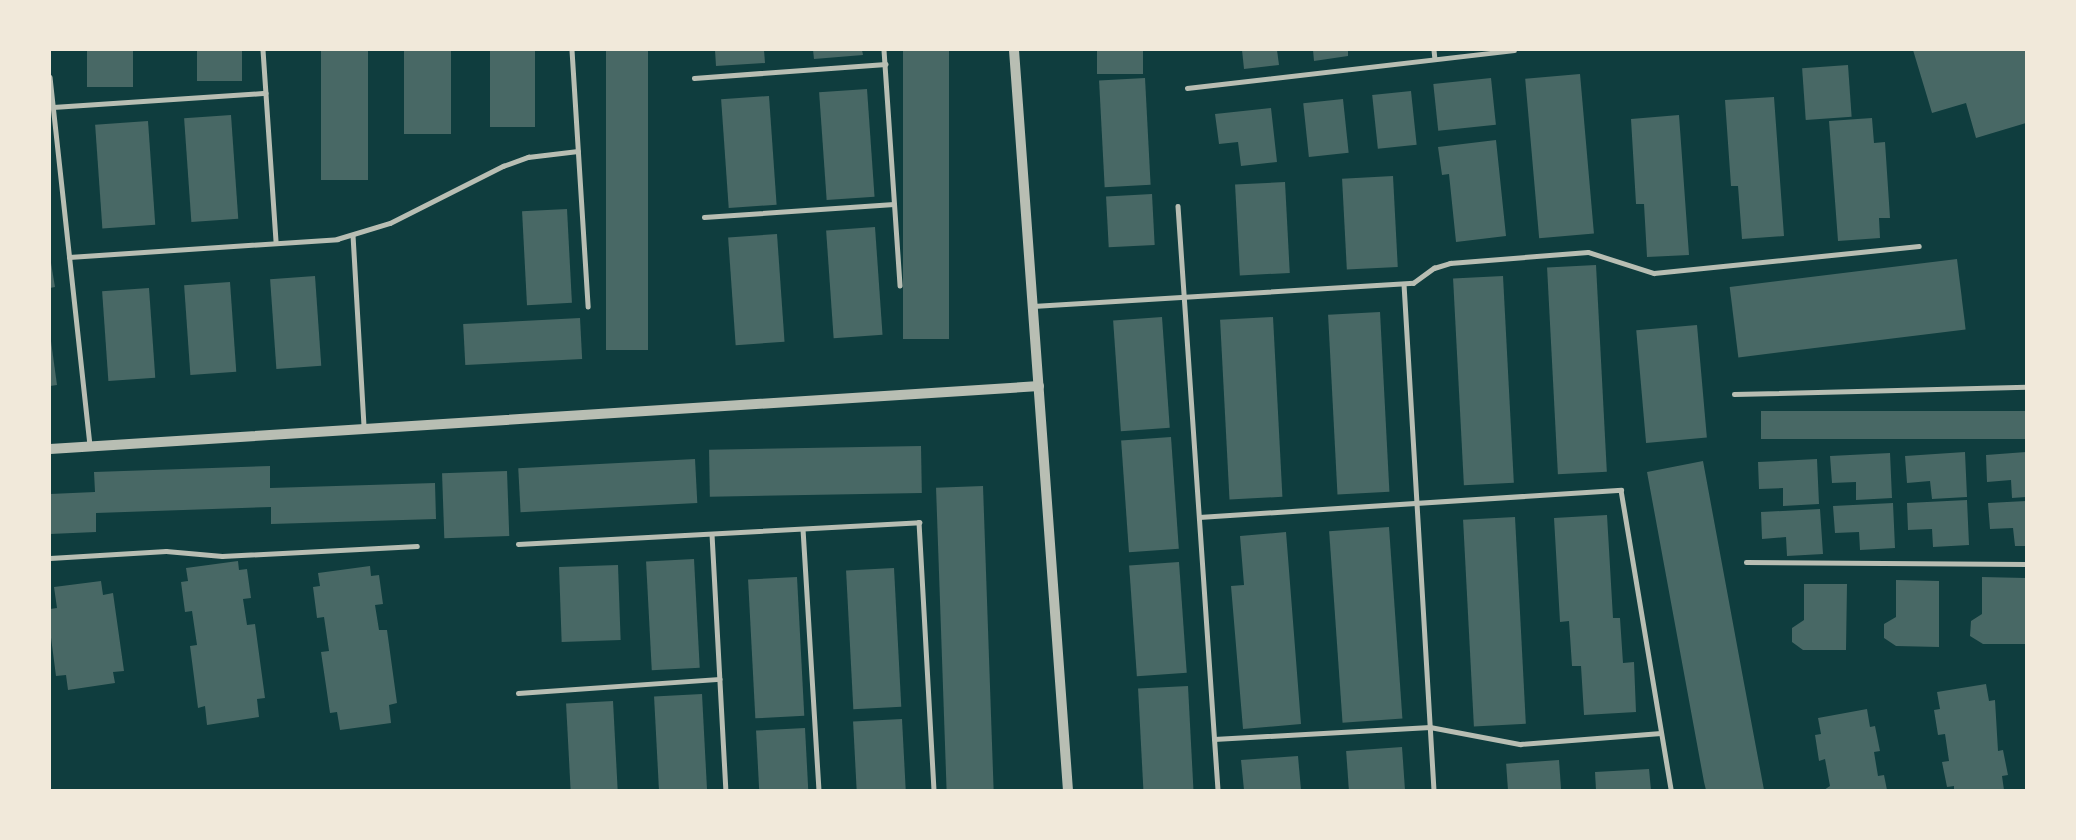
<!DOCTYPE html>
<html>
<head>
<meta charset="utf-8">
<style>
	body { margin:0 }
	#map { position:relative; width:2076px; height:840px; overflow:hidden; background:#0f3d3e; font-family:"Open Sans",sans-serif }
	div>[style] { position:absolute }
	[style*='--x'] { left:calc(var(--x)*1px); top:calc(var(--y)*1px); width:calc(var(--w)*1px); rotate:calc(var(--a)*1deg) }
	.building>* { inset:0; background:#486865; transform-origin:0 0 }
	.service>* { height:4.5px; margin:-2.25px; padding:0 2.25px; transform-origin:2.25px; border-radius:2.25px; background:#b8beb3 }
	.tertiary>* { height:10px; margin:-5px; padding:0 5px; transform-origin:5px; border-radius:5px; background:#b8beb3 }
	span { translate:-50% -50%; white-space:nowrap; text-align:center; line-height:1.15; -webkit-text-stroke:4.5px #f1e9da; paint-order:stroke }
	.frame { position:absolute; inset:0; border:51px solid #f1e9da; pointer-events:none }
</style>
</head>
<body>
<div id="map">
	<div class="building">
		<div style="left:87px;top:50px;width:46px;height:37px"></div>
		<div style="left:197px;top:50px;width:45px;height:31px"></div>
		<div style="left:321px;top:50px;width:47px;height:130px"></div>
		<div style="left:404px;top:50px;width:47px;height:84px"></div>
		<div style="left:490px;top:50px;width:45px;height:77px"></div>
		<div style="left:606px;top:50px;width:42px;height:300px"></div>
		<div style="clip-path:polygon(715px 50px,764px 50px,765px 63px,716px 66px)"></div>
		<div style="clip-path:polygon(813px 50px,862px 50px,863px 55px,814px 59px)"></div>
		<div style="left:903px;top:50px;width:46px;height:289px"></div>
		<div style="left:1097px;top:50px;width:46px;height:24px"></div>
		<div style="clip-path:polygon(1242px 50px,1277px 50px,1279px 65px,1244px 69px)"></div>
		<div style="clip-path:polygon(1313px 50px,1348px 50px,1348px 56px,1314px 61px)"></div>
		<div style="clip-path:polygon(1913px 50px,2026px 50px,2026px 123px,1976px 138px,1966px 103px,1932px 113px)"></div>
		<div style="left:1848px;top:65px;width:52px;height:46px;rotate:86deg"></div>
		<div style="left:1580px;top:74px;width:160px;height:55px;rotate:85deg"></div>
		<div style="left:1145px;top:78px;width:107px;height:46px;rotate:87deg"></div>
		<div style="left:1491px;top:78px;width:47px;height:58px;rotate:84deg"></div>
		<div style="left:867px;top:89px;width:108px;height:48px;rotate:86deg"></div>
		<div style="left:1411px;top:91px;width:54px;height:39px;rotate:84deg"></div>
		<div style="left:769px;top:96px;width:109px;height:48px;rotate:86deg"></div>
		<div style="clip-path:polygon(1774px 97px,1784px 236px,1742px 239px,1738px 186px,1731px 186px,1725px 100px)"></div>
		<div style="left:1343px;top:99px;width:54px;height:40px;rotate:84deg"></div>
		<div style="clip-path:polygon(1271px 108px,1277px 162px,1241px 166px,1238px 142px,1219px 144px,1215px 114px)"></div>
		<div style="left:231px;top:115px;width:104px;height:47px;rotate:86deg"></div>
		<div style="clip-path:polygon(1679px 115px,1689px 255px,1647px 257px,1644px 204px,1636px 204px,1631px 119px)"></div>
		<div style="clip-path:polygon(1872px 118px,1874px 143px,1885px 142px,1890px 218px,1879px 218px,1880px 238px,1838px 241px,1829px 121px)"></div>
		<div style="left:148px;top:121px;width:104px;height:53px;rotate:86deg"></div>
		<div style="clip-path:polygon(1496px 140px,1506px 236px,1456px 242px,1449px 174px,1442px 175px,1438px 147px)"></div>
		<div style="left:1393px;top:176px;width:91px;height:51px;rotate:87deg"></div>
		<div style="left:1285px;top:182px;width:91px;height:50px;rotate:87deg"></div>
		<div style="left:1152px;top:194px;width:51px;height:46px;rotate:87deg"></div>
		<div style="left:567px;top:209px;width:94px;height:45px;rotate:87deg"></div>
		<div style="left:875px;top:227px;width:108px;height:49px;rotate:86deg"></div>
		<div style="left:777px;top:234px;width:108px;height:49px;rotate:86deg"></div>
		<div style="clip-path:polygon(50px 257px,55px 287px,50px 288px)"></div>
		<div style="left:1957px;top:259px;width:71px;height:229px;rotate:83deg"></div>
		<div style="left:1596px;top:265px;width:207px;height:49px;rotate:87deg"></div>
		<div style="left:315px;top:276px;width:90px;height:45px;rotate:86deg"></div>
		<div style="left:1503px;top:276px;width:207px;height:50px;rotate:87deg"></div>
		<div style="left:230px;top:282px;width:90px;height:46px;rotate:86deg"></div>
		<div style="left:149px;top:288px;width:90px;height:47px;rotate:86deg"></div>
		<div style="left:1380px;top:312px;width:180px;height:52px;rotate:87deg"></div>
		<div style="left:1162px;top:317px;width:111px;height:49px;rotate:86deg"></div>
		<div style="left:1273px;top:317px;width:180px;height:53px;rotate:87deg"></div>
		<div style="left:580px;top:318px;width:41px;height:117px;rotate:87deg"></div>
		<div style="left:1697px;top:325px;width:113px;height:61px;rotate:85deg"></div>
		<div style="clip-path:polygon(50px 334px,57px 385px,50px 386px)"></div>
		<div style="left:2026px;top:411px;width:28px;height:265px;rotate:90deg"></div>
		<div style="left:1171px;top:437px;width:112px;height:50px;rotate:86deg"></div>
		<div style="left:921px;top:446px;width:47px;height:212px;rotate:89deg"></div>
		<div style="clip-path:polygon(1965px 452px,1967px 497px,1932px 499px,1930px 481px,1907px 483px,1905px 456px)"></div>
		<div style="clip-path:polygon(2026px 452px,2026px 497px,2012px 498px,2011px 480px,1987px 482px,1986px 455px)"></div>
		<div style="clip-path:polygon(1890px 453px,1892px 498px,1856px 500px,1856px 482px,1832px 483px,1830px 456px)"></div>
		<div style="left:695px;top:459px;width:44px;height:177px;rotate:87deg"></div>
		<div style="clip-path:polygon(1817px 459px,1819px 504px,1783px 506px,1783px 488px,1759px 489px,1758px 462px)"></div>
		<div style="clip-path:polygon(1703px 461px,1744px 683px,1764px 790px,1706px 790px,1704px 782px,1647px 472px)"></div>
		<div style="clip-path:polygon(270px 466px,270px 488px,435px 483px,436px 519px,271px 524px,271px 507px,96px 513px,96px 532px,50px 534px,50px 494px,95px 492px,94px 472px)"></div>
		<div style="left:507px;top:471px;width:65px;height:65px;rotate:88deg"></div>
		<div style="left:983px;top:486px;width:304px;height:47px;rotate:88deg"></div>
		<div style="clip-path:polygon(1967px 500px,1969px 545px,1933px 547px,1932px 529px,1908px 530px,1907px 503px)"></div>
		<div style="clip-path:polygon(2026px 501px,2026px 546px,2015px 546px,2013px 528px,1990px 529px,1988px 503px)"></div>
		<div style="clip-path:polygon(1893px 503px,1895px 548px,1860px 550px,1859px 532px,1835px 533px,1833px 506px)"></div>
		<div style="clip-path:polygon(1820px 509px,1823px 554px,1787px 556px,1786px 537px,1762px 539px,1761px 512px)"></div>
		<div style="clip-path:polygon(1607px 515px,1613px 618px,1620px 618px,1623px 663px,1634px 662px,1636px 712px,1584px 715px,1581px 666px,1572px 666px,1569px 621px,1560px 622px,1554px 518px)"></div>
		<div style="left:1515px;top:517px;width:207px;height:52px;rotate:87deg"></div>
		<div style="left:1389px;top:527px;width:192px;height:60px;rotate:86deg"></div>
		<div style="clip-path:polygon(1286px 532px,1301px 724px,1243px 729px,1231px 586px,1244px 585px,1240px 536px)"></div>
		<div style="left:694px;top:559px;width:109px;height:48px;rotate:87deg"></div>
		<div style="clip-path:polygon(238px 561px,239px 570px,247px 569px,251px 598px,243px 599px,247px 625px,255px 624px,265px 698px,257px 699px,259px 717px,207px 725px,205px 706px,198px 708px,190px 646px,197px 645px,192px 611px,185px 612px,181px 582px,188px 581px,186px 568px)"></div>
		<div style="left:1179px;top:562px;width:111px;height:50px;rotate:86deg"></div>
		<div style="left:618px;top:565px;width:75px;height:59px;rotate:88deg"></div>
		<div style="clip-path:polygon(370px 566px,371px 576px,379px 575px,383px 604px,375px 605px,379px 630px,387px 630px,397px 703px,389px 705px,391px 723px,340px 730px,337px 712px,330px 713px,321px 652px,329px 651px,324px 617px,317px 618px,313px 587px,320px 586px,318px 573px)"></div>
		<div style="left:894px;top:568px;width:139px;height:48px;rotate:87deg"></div>
		<div style="left:797px;top:577px;width:139px;height:49px;rotate:87deg"></div>
		<div style="clip-path:polygon(1982px 577px,2026px 578px,2025px 644px,1983px 644px,1970px 636px,1971px 621px,1982px 614px)"></div>
		<div style="clip-path:polygon(1896px 580px,1939px 581px,1939px 647px,1896px 646px,1884px 638px,1884px 624px,1896px 617px)"></div>
		<div style="clip-path:polygon(101px 581px,103px 595px,113px 593px,124px 671px,113px 672px,115px 683px,68px 690px,66px 675px,56px 676px,50px 630px,50px 609px,57px 608px,54px 587px)"></div>
		<div style="clip-path:polygon(1804px 584px,1847px 584px,1846px 650px,1803px 650px,1792px 642px,1792px 628px,1804px 620px)"></div>
		<div style="clip-path:polygon(1986px 684px,1989px 701px,1995px 700px,1998px 751px,2003px 750px,2008px 775px,2002px 776px,2004px 790px,1954px 790px,1954px 786px,1947px 787px,1942px 762px,1949px 761px,1945px 734px,1938px 735px,1934px 710px,1940px 709px,1937px 692px)"></div>
		<div style="left:1188px;top:686px;width:104px;height:50px;rotate:87deg"></div>
		<div style="left:702px;top:694px;width:96px;height:48px;rotate:87deg"></div>
		<div style="left:613px;top:701px;width:89px;height:47px;rotate:87deg"></div>
		<div style="clip-path:polygon(1867px 709px,1870px 727px,1875px 726px,1880px 751px,1874px 752px,1878px 776px,1884px 775px,1887px 790px,1824px 790px,1830px 786px,1825px 759px,1819px 761px,1815px 735px,1821px 734px,1818px 718px)"></div>
		<div style="left:902px;top:719px;width:71px;height:49px;rotate:87deg"></div>
		<div style="left:805px;top:728px;width:62px;height:49px;rotate:87deg"></div>
		<div style="left:1402px;top:747px;width:43px;height:56px;rotate:86deg"></div>
		<div style="clip-path:polygon(1298px 756px,1301px 790px,1244px 790px,1241px 760px)"></div>
		<div style="left:1559px;top:760px;width:30px;height:53px;rotate:86deg"></div>
		<div style="clip-path:polygon(1649px 769px,1651px 790px,1596px 790px,1595px 772px)"></div>
	</div>
	<div class="service">
		<div style="--x:263;--y:50;--w:193;--a:86.1"></div>
		<div style="--x:572;--y:50;--w:257;--a:86.4"></div>
		<div style="--x:884;--y:50;--w:236;--a:86.1"></div>
		<div style="--x:1434;--y:50;--w:9;--a:84"></div>
		<div style="--x:50;--y:77;--w:369;--a:83.8"></div>
		<div style="--x:694;--y:78;--w:192;--a:-4.2"></div>
		<div style="--x:1187;--y:88;--w:329;--a:-6.6"></div>
		<div style="--x:53;--y:107;--w:213;--a:-3.8"></div>
		<div style="--x:1178;--y:206;--w:585;--a:86.08"></div>
		<div style="--x:704;--y:217;--w:190;--a:-3.9"></div>
		<div style="--x:353;--y:235;--w:193;--a:86.7"></div>
		<div style="--x:69;--y:257;--w:269;--a:-3.8"></div>
		<div style="--x:337;--y:239;--w:55;--a:-16.8"></div>
		<div style="--x:390;--y:223;--w:127;--a:-26.8"></div>
		<div style="--x:503;--y:166;--w:27;--a:-20"></div>
		<div style="--x:528;--y:157;--w:50;--a:-6.8"></div>
		<div style="--x:1404;--y:284;--w:507;--a:86.61"></div>
		<div style="--x:1033;--y:306;--w:381;--a:-3.5"></div>
		<div style="--x:1413;--y:283;--w:26;--a:-36"></div>
		<div style="--x:1434;--y:268;--w:17;--a:-17"></div>
		<div style="--x:1450;--y:263;--w:138;--a:-4.6"></div>
		<div style="--x:1588;--y:252;--w:69;--a:17.7"></div>
		<div style="--x:1654;--y:273;--w:266;--a:-5.8"></div>
		<div style="--x:1734;--y:394;--w:292;--a:-1.4"></div>
		<div style="--x:1199;--y:517;--w:423;--a:-3.7"></div>
		<div style="--x:1621;--y:490;--w:304;--a:80.5"></div>
		<div style="--x:803;--y:529;--w:261;--a:86.5"></div>
		<div style="--x:712;--y:534;--w:256;--a:86.9"></div>
		<div style="--x:518;--y:544;--w:402;--a:-3.1"></div>
		<div style="--x:919;--y:522;--w:268;--a:86.8"></div>
		<div style="--x:50;--y:558;--w:116;--a:-3.5"></div>
		<div style="--x:166;--y:551;--w:56;--a:5.1"></div>
		<div style="--x:222;--y:556;--w:195;--a:-2.9"></div>
		<div style="--x:1746;--y:562;--w:280;--a:0.4"></div>
		<div style="--x:518;--y:693;--w:202;--a:-4"></div>
		<div style="--x:1214;--y:739;--w:216;--a:-3.2"></div>
		<div style="--x:1430;--y:727;--w:92;--a:10.7"></div>
		<div style="--x:1520;--y:744;--w:141;--a:-4.5"></div>
	</div>
	<div class="tertiary">
		<div style="--x:1014;--y:50;--w:742;--a:85.83"></div>
		<div style="--x:50;--y:449;--w:991;--a:-3.64"></div>
	</div>
	<div class="frame"></div>
</div>
</body>
</html>
